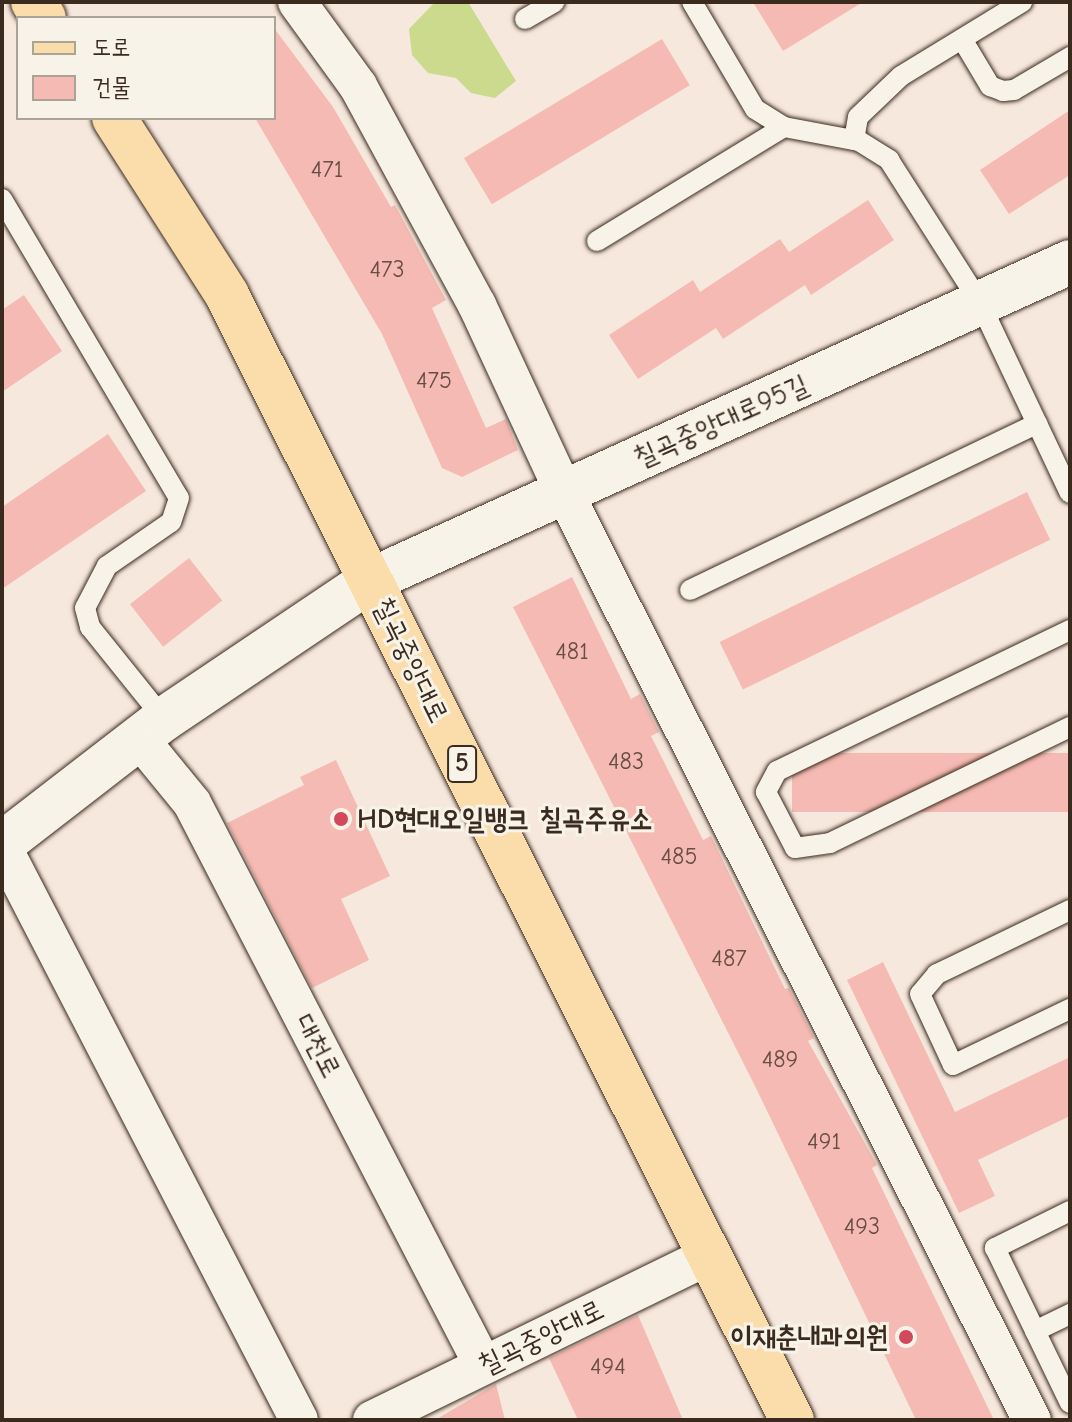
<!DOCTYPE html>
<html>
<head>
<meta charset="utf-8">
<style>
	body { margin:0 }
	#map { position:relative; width:1072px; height:1422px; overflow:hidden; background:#f7e8dd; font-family:"Comic Neue","Poor Story",sans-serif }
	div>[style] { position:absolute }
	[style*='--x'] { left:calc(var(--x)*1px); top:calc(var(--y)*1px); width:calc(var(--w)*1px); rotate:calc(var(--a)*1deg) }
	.green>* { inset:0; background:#cbda8d }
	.building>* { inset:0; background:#f5bab3; transform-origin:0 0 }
	.roads { filter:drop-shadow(0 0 2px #3b2a1e) drop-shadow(0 0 2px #3b2a1e) }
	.lane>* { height:20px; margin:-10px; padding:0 10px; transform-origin:10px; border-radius:10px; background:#f7f3e8 }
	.street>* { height:38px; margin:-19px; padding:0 19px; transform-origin:19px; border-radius:19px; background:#f7f3e8 }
	.secondary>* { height:44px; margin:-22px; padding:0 22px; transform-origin:22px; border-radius:22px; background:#f7f3e8 }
	.primary>* { height:44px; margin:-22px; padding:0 22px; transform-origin:22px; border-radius:22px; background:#fbddab }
	.dots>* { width:22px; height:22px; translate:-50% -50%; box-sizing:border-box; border:4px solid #f7f3e8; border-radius:50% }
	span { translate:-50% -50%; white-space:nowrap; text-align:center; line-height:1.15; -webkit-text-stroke:6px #f7f3e8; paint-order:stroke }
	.number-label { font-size:24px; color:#6a4e43 }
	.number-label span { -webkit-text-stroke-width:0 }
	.shield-label span { padding:2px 6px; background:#f7f3e8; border:2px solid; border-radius:6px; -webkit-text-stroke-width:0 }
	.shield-label { font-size:26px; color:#3b2a1e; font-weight:700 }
	.street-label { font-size:28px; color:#3b2a1e }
	.poi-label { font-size:28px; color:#3b2a1e; font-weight:700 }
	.left { translate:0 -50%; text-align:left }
	.right { translate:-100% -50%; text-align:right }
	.frame { position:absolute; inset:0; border:4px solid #3b2a1e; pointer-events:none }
	.legend { position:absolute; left:16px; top:16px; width:260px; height:104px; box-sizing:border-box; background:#f7f3e8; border:2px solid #aca397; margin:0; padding:10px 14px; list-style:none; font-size:24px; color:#3b2a1e }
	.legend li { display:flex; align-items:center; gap:16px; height:40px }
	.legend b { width:40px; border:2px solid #aca397 }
</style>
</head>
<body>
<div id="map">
	<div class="green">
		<div style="clip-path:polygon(435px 2px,468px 2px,516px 81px,495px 98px,471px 93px,456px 78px,428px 73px,412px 55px,409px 29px)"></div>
	</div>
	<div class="building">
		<div style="clip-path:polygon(753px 2px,863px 2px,783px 51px)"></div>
		<div style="clip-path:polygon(274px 28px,333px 107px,391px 207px,395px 205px,446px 300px,432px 308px,486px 428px,506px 419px,518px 450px,462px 477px,442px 468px,382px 334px,255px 118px,274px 118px)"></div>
		<div style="left:662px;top:39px;width:54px;height:231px;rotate:59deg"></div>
		<div style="clip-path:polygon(1070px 110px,1070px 175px,1009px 214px,980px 170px)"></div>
		<div style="clip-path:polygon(868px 200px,894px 240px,811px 295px,805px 285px,723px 339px,716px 328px,638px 379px,609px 335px,693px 280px,700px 292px,780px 239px,789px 252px)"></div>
		<div style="clip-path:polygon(24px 295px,62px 351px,2px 392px,2px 310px)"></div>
		<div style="clip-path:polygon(108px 434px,146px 491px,2px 589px,2px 507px)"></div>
		<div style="left:1027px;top:492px;width:53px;height:342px;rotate:64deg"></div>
		<div style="left:189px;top:558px;width:54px;height:75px;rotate:52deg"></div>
		<div style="clip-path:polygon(572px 577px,631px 699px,640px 694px,659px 732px,651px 736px,703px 840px,711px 836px,785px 989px,789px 988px,814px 1038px,808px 1041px,877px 1165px,872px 1168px,994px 1420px,916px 1420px,755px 1086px,513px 607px)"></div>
		<div style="left:1070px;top:753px;width:59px;height:278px;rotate:90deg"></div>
		<div style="clip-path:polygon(336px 760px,390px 876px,341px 899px,369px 960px,312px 988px,227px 823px,304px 785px,300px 777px)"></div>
		<div style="clip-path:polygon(883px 962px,955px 1112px,1070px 1057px,1070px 1116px,978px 1160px,995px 1196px,959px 1213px,847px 980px)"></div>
		<div style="clip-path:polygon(638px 1315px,683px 1420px,578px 1420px,549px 1358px)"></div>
		<div style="clip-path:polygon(496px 1384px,505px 1420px,435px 1420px)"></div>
	</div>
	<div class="roads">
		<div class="lane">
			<div style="--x:692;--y:2;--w:124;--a:59.5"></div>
			<div style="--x:755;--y:109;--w:34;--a:32"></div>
			<div style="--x:784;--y:127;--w:76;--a:10.6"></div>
			<div style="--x:859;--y:141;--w:36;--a:32"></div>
			<div style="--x:889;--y:160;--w:169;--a:57.5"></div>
			<div style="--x:980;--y:303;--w:210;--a:64.7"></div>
			<div style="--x:525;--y:19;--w:34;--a:-30"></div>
			<div style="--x:962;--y:39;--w:55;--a:59.2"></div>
			<div style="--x:990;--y:86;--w:14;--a:21"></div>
			<div style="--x:1003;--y:91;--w:11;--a:-5"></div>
			<div style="--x:1014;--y:90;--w:65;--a:-30.5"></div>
			<div style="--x:854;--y:140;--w:23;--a:-80"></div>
			<div style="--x:858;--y:117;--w:59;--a:-43.6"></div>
			<div style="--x:901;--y:76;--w:142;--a:-31.4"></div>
			<div style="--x:2;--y:199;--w:347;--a:59.4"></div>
			<div style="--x:179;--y:498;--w:25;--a:108"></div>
			<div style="--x:171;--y:522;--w:78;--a:145.5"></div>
			<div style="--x:107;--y:566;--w:47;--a:117.6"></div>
			<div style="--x:85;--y:608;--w:20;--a:75"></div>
			<div style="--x:90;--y:627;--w:118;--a:51.2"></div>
			<div style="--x:597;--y:241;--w:219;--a:-31.4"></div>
			<div style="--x:690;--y:590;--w:385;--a:-25.6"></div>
			<div style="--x:1070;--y:630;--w:325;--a:154.3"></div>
			<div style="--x:777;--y:771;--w:24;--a:118"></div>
			<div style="--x:766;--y:792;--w:63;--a:62.6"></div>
			<div style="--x:795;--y:848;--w:35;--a:-8"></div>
			<div style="--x:830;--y:843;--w:267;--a:-25.8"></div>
			<div style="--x:1070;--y:910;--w:148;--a:154.3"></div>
			<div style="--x:937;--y:974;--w:26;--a:130"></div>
			<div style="--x:920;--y:994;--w:78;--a:65.1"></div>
			<div style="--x:953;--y:1065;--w:130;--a:-25.6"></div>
			<div style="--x:1070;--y:1211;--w:84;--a:153.7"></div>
			<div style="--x:995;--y:1248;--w:172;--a:64.2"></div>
			<div style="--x:1035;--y:1331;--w:39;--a:-26"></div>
		</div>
		<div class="street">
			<div style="--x:297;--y:2;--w:104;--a:54"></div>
			<div style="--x:358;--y:86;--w:249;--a:61.5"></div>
			<div style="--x:477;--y:305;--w:206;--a:65.1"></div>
			<div style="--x:564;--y:492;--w:1039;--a:63.24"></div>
			<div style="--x:138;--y:737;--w:85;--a:50.7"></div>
			<div style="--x:192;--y:803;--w:633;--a:62.63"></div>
			<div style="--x:2;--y:846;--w:646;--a:62.64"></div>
			<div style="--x:372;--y:1420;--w:376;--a:-26"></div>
		</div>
		<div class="secondary">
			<div style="--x:2;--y:844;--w:205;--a:-37.7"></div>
			<div style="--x:164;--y:719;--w:249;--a:-33.9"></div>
			<div style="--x:371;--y:580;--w:768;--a:-24.46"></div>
		</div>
		<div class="primary">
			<div style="--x:33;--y:2;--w:19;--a:55"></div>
			<div style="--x:114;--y:118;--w:210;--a:57.4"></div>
			<div style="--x:227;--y:295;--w:1259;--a:63.33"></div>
		</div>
	</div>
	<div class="dots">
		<div style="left:341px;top:819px;background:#d1495b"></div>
		<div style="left:906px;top:1337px;background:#d1495b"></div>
	</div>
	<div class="number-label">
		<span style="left:327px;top:170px">471</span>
		<span style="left:387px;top:270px">473</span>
		<span style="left:434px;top:381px">475</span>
		<span style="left:572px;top:652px">481</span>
		<span style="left:626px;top:762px">483</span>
		<span style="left:679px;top:857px">485</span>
		<span style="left:729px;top:959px">487</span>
		<span style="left:780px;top:1060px">489</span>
		<span style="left:824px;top:1142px">491</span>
		<span style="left:862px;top:1227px">493</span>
		<span style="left:608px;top:1367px">494</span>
	</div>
	<div class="shield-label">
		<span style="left:462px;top:764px">5</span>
	</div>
	<div class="street-label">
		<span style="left:721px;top:421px;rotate:-24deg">칠곡중앙대로95길</span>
		<span style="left:411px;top:660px;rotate:64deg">칠곡중앙대로</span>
		<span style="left:318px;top:1046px;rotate:63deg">대천로</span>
		<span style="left:541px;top:1337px;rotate:-26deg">칠곡중앙대로</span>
	</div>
	<div class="poi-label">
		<span class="left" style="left:357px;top:819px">HD현대오일뱅크 칠곡주유소</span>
		<span class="right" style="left:888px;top:1337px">이재춘내과의원</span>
	</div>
	<div class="frame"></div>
	<ul class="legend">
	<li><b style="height:10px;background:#fbddab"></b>도로</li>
	<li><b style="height:22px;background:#f5bab3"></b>건물</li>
	</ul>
</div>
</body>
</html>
